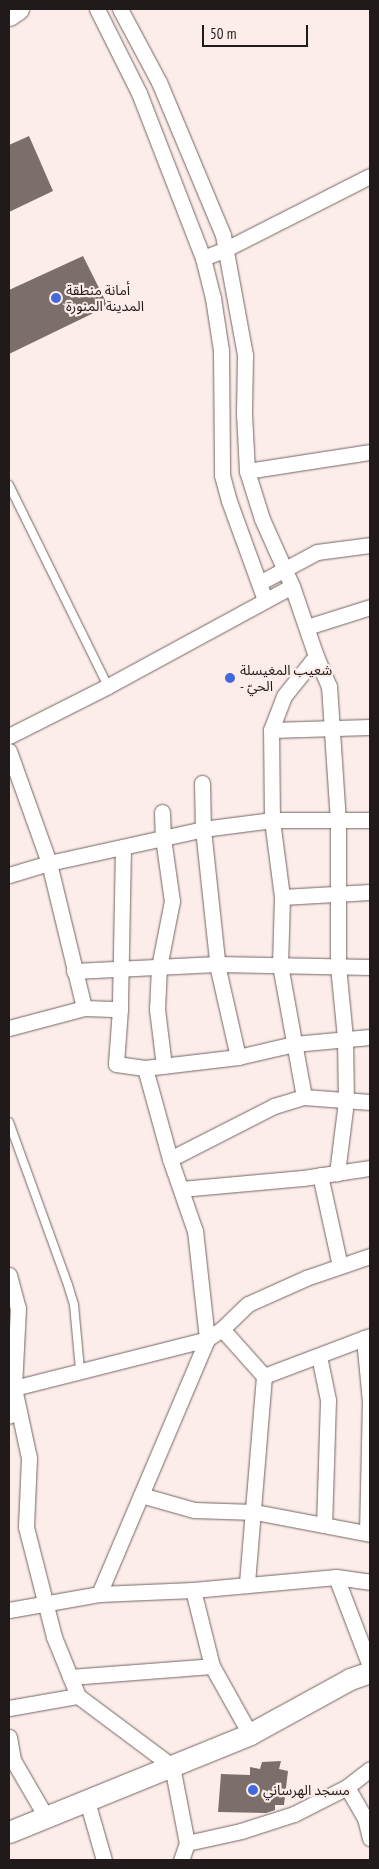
<!DOCTYPE html>
<html>
<head>
<meta charset="utf-8">
<style>
	body { margin:0 }
	#map { position:relative; width:379px; height:1869px; overflow:hidden; background:#fdedea; font-family:"PT Sans Narrow","Noto Sans Arabic",sans-serif }
	div>[style] { position:absolute }
	[style*='--x'] { left:calc(var(--x)*1px); top:calc(var(--y)*1px); width:calc(var(--w)*1px); rotate:calc(var(--a)*1deg) }
	.building>* { inset:0; background:#7b6e6b }
	.roads { filter:drop-shadow(0 0 1px #736663) drop-shadow(0 0 1px #736663) }
	.service>* { height:8px; margin:-4px; padding:0 4px; transform-origin:4px; border-radius:4px; background:#fff }
	.minor>* { height:15px; margin:-7.5px; padding:0 7.5px; transform-origin:7.5px; border-radius:7.5px; background:#fff }
	.secondary>* { height:21px; margin:-10.5px; padding:0 10.5px; transform-origin:10.5px; border-radius:10.5px; background:#fff }
	.dots>* { width:14px; height:14px; translate:-50% -50%; box-sizing:border-box; border:2px solid #fdedea; border-radius:50% }
	span { translate:-50% -50%; white-space:nowrap; text-align:center; line-height:1.15; -webkit-text-stroke:4.5px #fdedea; paint-order:stroke }
	.poi-label { font-size:14px; color:#201b1a }
	.left { translate:0 -50%; text-align:left }
	.frame { position:absolute; inset:0; border:10px solid #201b1a; pointer-events:none }
	.scale { position:absolute; left:202px; top:25px; width:106px; height:22px; box-sizing:border-box; border:2px solid #201b1a; border-top:0; padding-left:6px; font-size:15px; line-height:18px; white-space:nowrap; color:#201b1a; -webkit-text-stroke:4px #fdedea; paint-order:stroke }
</style>
</head>
<body>
<div id="map">
	<div class="building">
		<div style="clip-path:polygon(29px 136px,53px 191px,9px 212px,9px 145px)"></div>
		<div style="clip-path:polygon(83px 256px,108px 306px,9px 354px,9px 290px)"></div>
		<div style="clip-path:polygon(281px 1761px,279px 1769px,288px 1771px,284px 1805px,275px 1805px,275px 1810px,266px 1813px,218px 1812px,221px 1774px,250px 1775px,250px 1767px,260px 1769px,262px 1762px)"></div>
	</div>
	<div class="roads">
		<div class="service">
			<div style="--x:9;--y:485;--w:224;--a:63.8"></div>
			<div style="--x:9;--y:1122;--w:173;--a:70.1"></div>
			<div style="--x:68;--y:1285;--w:21;--a:73"></div>
			<div style="--x:74;--y:1305;--w:65;--a:84.7"></div>
		</div>
		<div class="minor">
			<div style="--x:97;--y:9;--w:94;--a:63.4"></div>
			<div style="--x:139;--y:93;--w:177;--a:68.8"></div>
			<div style="--x:203;--y:258;--w:41;--a:76"></div>
			<div style="--x:213;--y:298;--w:53;--a:81.3"></div>
			<div style="--x:221;--y:350;--w:125;--a:89.5"></div>
			<div style="--x:222;--y:475;--w:27;--a:75"></div>
			<div style="--x:229;--y:501;--w:105;--a:70"></div>
			<div style="--x:120;--y:9;--w:83;--a:61.9"></div>
			<div style="--x:159;--y:82;--w:166;--a:67.3"></div>
			<div style="--x:223;--y:235;--w:122;--a:79.6"></div>
			<div style="--x:245;--y:355;--w:59;--a:91"></div>
			<div style="--x:244;--y:414;--w:57;--a:87"></div>
			<div style="--x:247;--y:471;--w:50;--a:72.6"></div>
			<div style="--x:262;--y:519;--w:73;--a:65.9"></div>
			<div style="--x:292;--y:586;--w:74;--a:71.1"></div>
			<div style="--x:316;--y:656;--w:33;--a:67"></div>
			<div style="--x:329;--y:686;--w:135;--a:86.2"></div>
			<div style="--x:338;--y:821;--w:145;--a:90"></div>
			<div style="--x:338;--y:966;--w:72;--a:84.4"></div>
			<div style="--x:345;--y:1038;--w:63;--a:89.1"></div>
			<div style="--x:346;--y:1101;--w:73;--a:97.1"></div>
			<div style="--x:203;--y:258;--w:25;--a:-21"></div>
			<div style="--x:226;--y:249;--w:161;--a:-26.9"></div>
			<div style="--x:247;--y:471;--w:124;--a:-8.8"></div>
			<div style="--x:259;--y:583;--w:66;--a:-28.1"></div>
			<div style="--x:317;--y:552;--w:53;--a:-7.5"></div>
			<div style="--x:307;--y:627;--w:66;--a:-17.6"></div>
			<div style="--x:271;--y:730;--w:99;--a:-1.7"></div>
			<div style="--x:9;--y:736;--w:111;--a:-26.8"></div>
			<div style="--x:108;--y:686;--w:209;--a:-28.5"></div>
			<div style="--x:9;--y:751;--w:119;--a:70.3"></div>
			<div style="--x:49;--y:863;--w:149;--a:76.4"></div>
			<div style="--x:202;--y:783;--w:46;--a:88.8"></div>
			<div style="--x:203;--y:829;--w:141;--a:83.9"></div>
			<div style="--x:218;--y:969;--w:90;--a:77.2"></div>
			<div style="--x:162;--y:812;--w:26;--a:88"></div>
			<div style="--x:163;--y:838;--w:64;--a:81.9"></div>
			<div style="--x:172;--y:901;--w:67;--a:101.1"></div>
			<div style="--x:159;--y:967;--w:42;--a:92.7"></div>
			<div style="--x:157;--y:1009;--w:57;--a:83"></div>
			<div style="--x:123;--y:847;--w:162;--a:91.1"></div>
			<div style="--x:120;--y:1009;--w:55;--a:94.2"></div>
			<div style="--x:116;--y:1064;--w:29;--a:8"></div>
			<div style="--x:145;--y:1068;--w:94;--a:-6.7"></div>
			<div style="--x:238;--y:1057;--w:57;--a:-13.1"></div>
			<div style="--x:294;--y:1044;--w:76;--a:-5.3"></div>
			<div style="--x:9;--y:875;--w:42;--a:-16.7"></div>
			<div style="--x:49;--y:863;--w:158;--a:-12.4"></div>
			<div style="--x:203;--y:829;--w:70;--a:-7.4"></div>
			<div style="--x:272;--y:820;--w:98;--a:0"></div>
			<div style="--x:282;--y:897;--w:88;--a:-3.3"></div>
			<div style="--x:74;--y:971;--w:143;--a:-2.8"></div>
			<div style="--x:217;--y:964;--w:153;--a:1.1"></div>
			<div style="--x:9;--y:1028;--w:78;--a:-14.9"></div>
			<div style="--x:84;--y:1008;--w:36;--a:2"></div>
			<div style="--x:304;--y:1097;--w:134;--a:-100.3"></div>
			<div style="--x:280;--y:965;--w:68;--a:-88.3"></div>
			<div style="--x:282;--y:897;--w:78;--a:-97.4"></div>
			<div style="--x:272;--y:820;--w:90;--a:-90.6"></div>
			<div style="--x:271;--y:730;--w:36;--a:-69"></div>
			<div style="--x:284;--y:696;--w:51;--a:-51.3"></div>
			<div style="--x:170;--y:1159;--w:117;--a:-27"></div>
			<div style="--x:274;--y:1106;--w:31;--a:-17"></div>
			<div style="--x:304;--y:1097;--w:66;--a:4.3"></div>
			<div style="--x:320;--y:1175;--w:93;--a:77.6"></div>
			<div style="--x:181;--y:1189;--w:122;--a:-5.2"></div>
			<div style="--x:303;--y:1178;--w:68;--a:-8.5"></div>
			<div style="--x:9;--y:1275;--w:34;--a:75"></div>
			<div style="--x:18;--y:1308;--w:80;--a:92.9"></div>
			<div style="--x:14;--y:1388;--w:28;--a:100"></div>
			<div style="--x:222;--y:1329;--w:63;--a:48.2"></div>
			<div style="--x:264;--y:1376;--w:210;--a:94.7"></div>
			<div style="--x:364;--y:1338;--w:63;--a:84.6"></div>
			<div style="--x:319;--y:1356;--w:45;--a:78.4"></div>
			<div style="--x:328;--y:1400;--w:125;--a:91.8"></div>
			<div style="--x:264;--y:1376;--w:113;--a:-20.7"></div>
			<div style="--x:9;--y:1381;--w:9;--a:54"></div>
			<div style="--x:14;--y:1388;--w:72;--a:77.9"></div>
			<div style="--x:29;--y:1458;--w:69;--a:92.5"></div>
			<div style="--x:26;--y:1527;--w:114;--a:75.7"></div>
			<div style="--x:54;--y:1637;--w:64;--a:67.9"></div>
			<div style="--x:78;--y:1696;--w:117;--a:36.7"></div>
			<div style="--x:172;--y:1766;--w:78;--a:79"></div>
			<div style="--x:187;--y:1843;--w:18;--a:109"></div>
			<div style="--x:14;--y:1388;--w:199;--a:-14.2"></div>
			<div style="--x:207;--y:1339;--w:18;--a:-34"></div>
			<div style="--x:222;--y:1329;--w:36;--a:-44"></div>
			<div style="--x:248;--y:1304;--w:64;--a:-24.1"></div>
			<div style="--x:306;--y:1278;--w:68;--a:-19"></div>
			<div style="--x:141;--y:1495;--w:55;--a:15.8"></div>
			<div style="--x:194;--y:1510;--w:61;--a:1.9"></div>
			<div style="--x:255;--y:1512;--w:117;--a:10.8"></div>
			<div style="--x:367;--y:1533;--w:130;--a:-88.7"></div>
			<div style="--x:336;--y:1577;--w:95;--a:69.1"></div>
			<div style="--x:193;--y:1590;--w:78;--a:76"></div>
			<div style="--x:212;--y:1666;--w:78;--a:60.8"></div>
			<div style="--x:99;--y:1594;--w:277;--a:-67"></div>
			<div style="--x:207;--y:1339;--w:109;--a:-96.3"></div>
			<div style="--x:195;--y:1231;--w:76;--a:-109.1"></div>
			<div style="--x:170;--y:1159;--w:94;--a:-105.4"></div>
			<div style="--x:9;--y:1610;--w:91;--a:-10.1"></div>
			<div style="--x:99;--y:1594;--w:94;--a:-2.4"></div>
			<div style="--x:193;--y:1590;--w:144;--a:-5.2"></div>
			<div style="--x:336;--y:1577;--w:34;--a:8"></div>
			<div style="--x:70;--y:1677;--w:142;--a:-4.4"></div>
			<div style="--x:9;--y:1708;--w:70;--a:-9.9"></div>
			<div style="--x:9;--y:1737;--w:23;--a:80"></div>
			<div style="--x:13;--y:1760;--w:66;--a:59.9"></div>
			<div style="--x:347;--y:1787;--w:36;--a:60"></div>
			<div style="--x:365;--y:1818;--w:21;--a:76"></div>
			<div style="--x:87;--y:1801;--w:61;--a:73.9"></div>
			<div style="--x:187;--y:1843;--w:55;--a:-12.5"></div>
			<div style="--x:241;--y:1831;--w:56;--a:-17.8"></div>
			<div style="--x:294;--y:1814;--w:59;--a:-27"></div>
			<div style="--x:347;--y:1787;--w:29;--a:-38"></div>
		</div>
		<div class="secondary">
			<div style="--x:9;--y:15;--w:11;--a:-34"></div>
			<div style="--x:9;--y:1832;--w:260;--a:-22.1"></div>
			<div style="--x:250;--y:1734;--w:114;--a:-28.8"></div>
			<div style="--x:350;--y:1679;--w:21;--a:-19"></div>
		</div>
	</div>
	<div class="dots">
		<div style="left:56px;top:298px;background:#4169db"></div>
		<div style="left:230px;top:678px;background:#4169db"></div>
		<div style="left:253px;top:1790px;background:#4169db"></div>
	</div>
	<div class="poi-label">
		<span class="left" style="left:66px;top:298px">أمانة منطقة<br>المدينة المنورة</span>
		<span class="left" style="left:240px;top:678px">شعيب المغيسلة<br>- الحيّ</span>
		<span class="left" style="left:263px;top:1790px">مسجد الهرساني</span>
	</div>
	<div class="frame"></div>
	<div class="scale">50 m</div>
</div>
</body>
</html>
